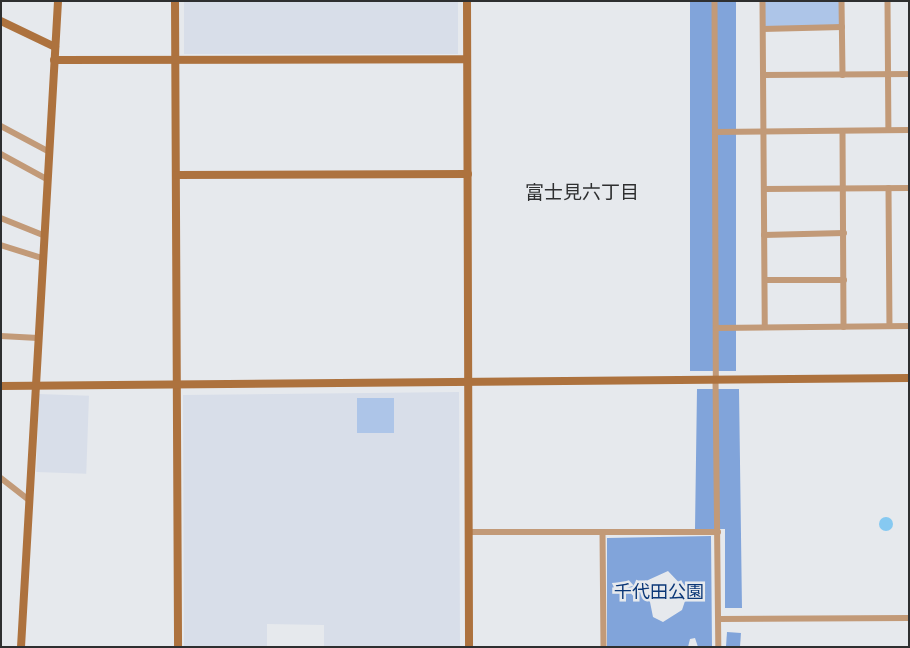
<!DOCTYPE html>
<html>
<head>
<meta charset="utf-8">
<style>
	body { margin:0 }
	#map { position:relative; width:910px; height:648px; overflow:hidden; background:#e6e9ed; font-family:Raleway,"Noto Sans JP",sans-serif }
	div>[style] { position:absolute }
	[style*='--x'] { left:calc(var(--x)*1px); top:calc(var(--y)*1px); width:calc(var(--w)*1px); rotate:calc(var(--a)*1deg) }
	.built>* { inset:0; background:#d8dee9; transform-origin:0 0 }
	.green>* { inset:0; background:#adc5e8; transform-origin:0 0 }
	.forest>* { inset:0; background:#81a4da; transform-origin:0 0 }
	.water>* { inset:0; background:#86c9f1 }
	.round { border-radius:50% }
	.street>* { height:5.5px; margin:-2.75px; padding:0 2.75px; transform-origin:2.75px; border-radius:2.75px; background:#c29a78 }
	.secondary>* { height:8px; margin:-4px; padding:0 4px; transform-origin:4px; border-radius:4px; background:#ad723e }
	span { translate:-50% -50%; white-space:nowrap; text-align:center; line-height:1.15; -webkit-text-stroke:5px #e6e9ed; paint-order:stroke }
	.park-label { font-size:18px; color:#0b3777 }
	.neighbourhood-label { font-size:19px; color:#2e2f30 }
	.frame { position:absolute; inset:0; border:2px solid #2e2f30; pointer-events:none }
</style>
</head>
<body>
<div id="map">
	<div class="built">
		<div style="left:184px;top:1px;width:274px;height:53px"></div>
		<div style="clip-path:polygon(459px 392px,460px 647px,324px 647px,324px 625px,267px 624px,267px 647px,184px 647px,183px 395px)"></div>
		<div style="left:39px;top:394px;width:50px;height:78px;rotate:2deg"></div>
	</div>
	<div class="green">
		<div style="left:763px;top:1px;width:79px;height:28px"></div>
		<div style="left:357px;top:398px;width:37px;height:35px"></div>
	</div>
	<div class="forest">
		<div style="left:690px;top:1px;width:46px;height:370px"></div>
		<div style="clip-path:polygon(697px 389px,739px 389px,742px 608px,725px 608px,725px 529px,695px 529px)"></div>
		<div style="clip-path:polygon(evenodd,711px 536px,712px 647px,698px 647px,695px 638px,690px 639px,688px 647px,607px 647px,607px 538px,711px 536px,668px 571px,688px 592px,682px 610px,663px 622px,653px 617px,649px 597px,642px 588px,646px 581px,668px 571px)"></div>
		<div style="left:727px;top:632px;width:14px;height:15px;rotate:4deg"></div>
	</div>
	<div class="water">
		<div class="round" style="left:879px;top:517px;width:14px;height:14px"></div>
	</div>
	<div class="street">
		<div style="--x:715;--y:1;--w:378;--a:89.8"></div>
		<div style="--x:716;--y:379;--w:268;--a:89.4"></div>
		<div style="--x:763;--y:1;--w:326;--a:89.6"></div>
		<div style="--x:842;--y:1;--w:74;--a:89.2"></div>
		<div style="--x:888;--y:1;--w:129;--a:89.6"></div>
		<div style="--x:763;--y:29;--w:79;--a:-1.5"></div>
		<div style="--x:764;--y:75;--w:145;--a:-0.4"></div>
		<div style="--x:1;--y:126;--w:53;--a:28"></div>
		<div style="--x:843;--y:131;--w:196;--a:89.7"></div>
		<div style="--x:715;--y:132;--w:194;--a:-0.6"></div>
		<div style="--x:1;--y:154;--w:52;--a:28.5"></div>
		<div style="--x:889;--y:188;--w:138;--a:89.6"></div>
		<div style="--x:764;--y:189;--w:145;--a:-0.4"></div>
		<div style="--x:1;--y:218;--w:45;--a:22"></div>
		<div style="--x:764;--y:235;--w:80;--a:-1.4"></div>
		<div style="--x:1;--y:245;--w:43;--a:17.6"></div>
		<div style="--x:765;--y:280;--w:79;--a:0"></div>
		<div style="--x:716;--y:328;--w:193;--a:-0.6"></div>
		<div style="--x:1;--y:336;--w:37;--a:3"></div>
		<div style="--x:1;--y:478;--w:34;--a:38"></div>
		<div style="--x:469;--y:532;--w:249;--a:0"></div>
		<div style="--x:603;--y:532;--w:115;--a:89.5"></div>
		<div style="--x:719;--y:619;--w:190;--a:-0.3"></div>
	</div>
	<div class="secondary">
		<div style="--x:175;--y:1;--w:646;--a:89.73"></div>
		<div style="--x:467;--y:1;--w:646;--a:89.82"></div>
		<div style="--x:1;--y:21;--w:60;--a:25.7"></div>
		<div style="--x:54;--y:60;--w:413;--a:-0.1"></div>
		<div style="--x:176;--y:175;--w:292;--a:-0.2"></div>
		<div style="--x:1;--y:386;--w:908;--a:-0.5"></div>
		<div style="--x:21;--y:647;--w:647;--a:-86.72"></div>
	</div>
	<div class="park-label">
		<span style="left:659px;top:592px">千代田公園</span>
	</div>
	<div class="neighbourhood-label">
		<span style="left:582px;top:193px">富士見六丁目</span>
	</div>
	<div class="frame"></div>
</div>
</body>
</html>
